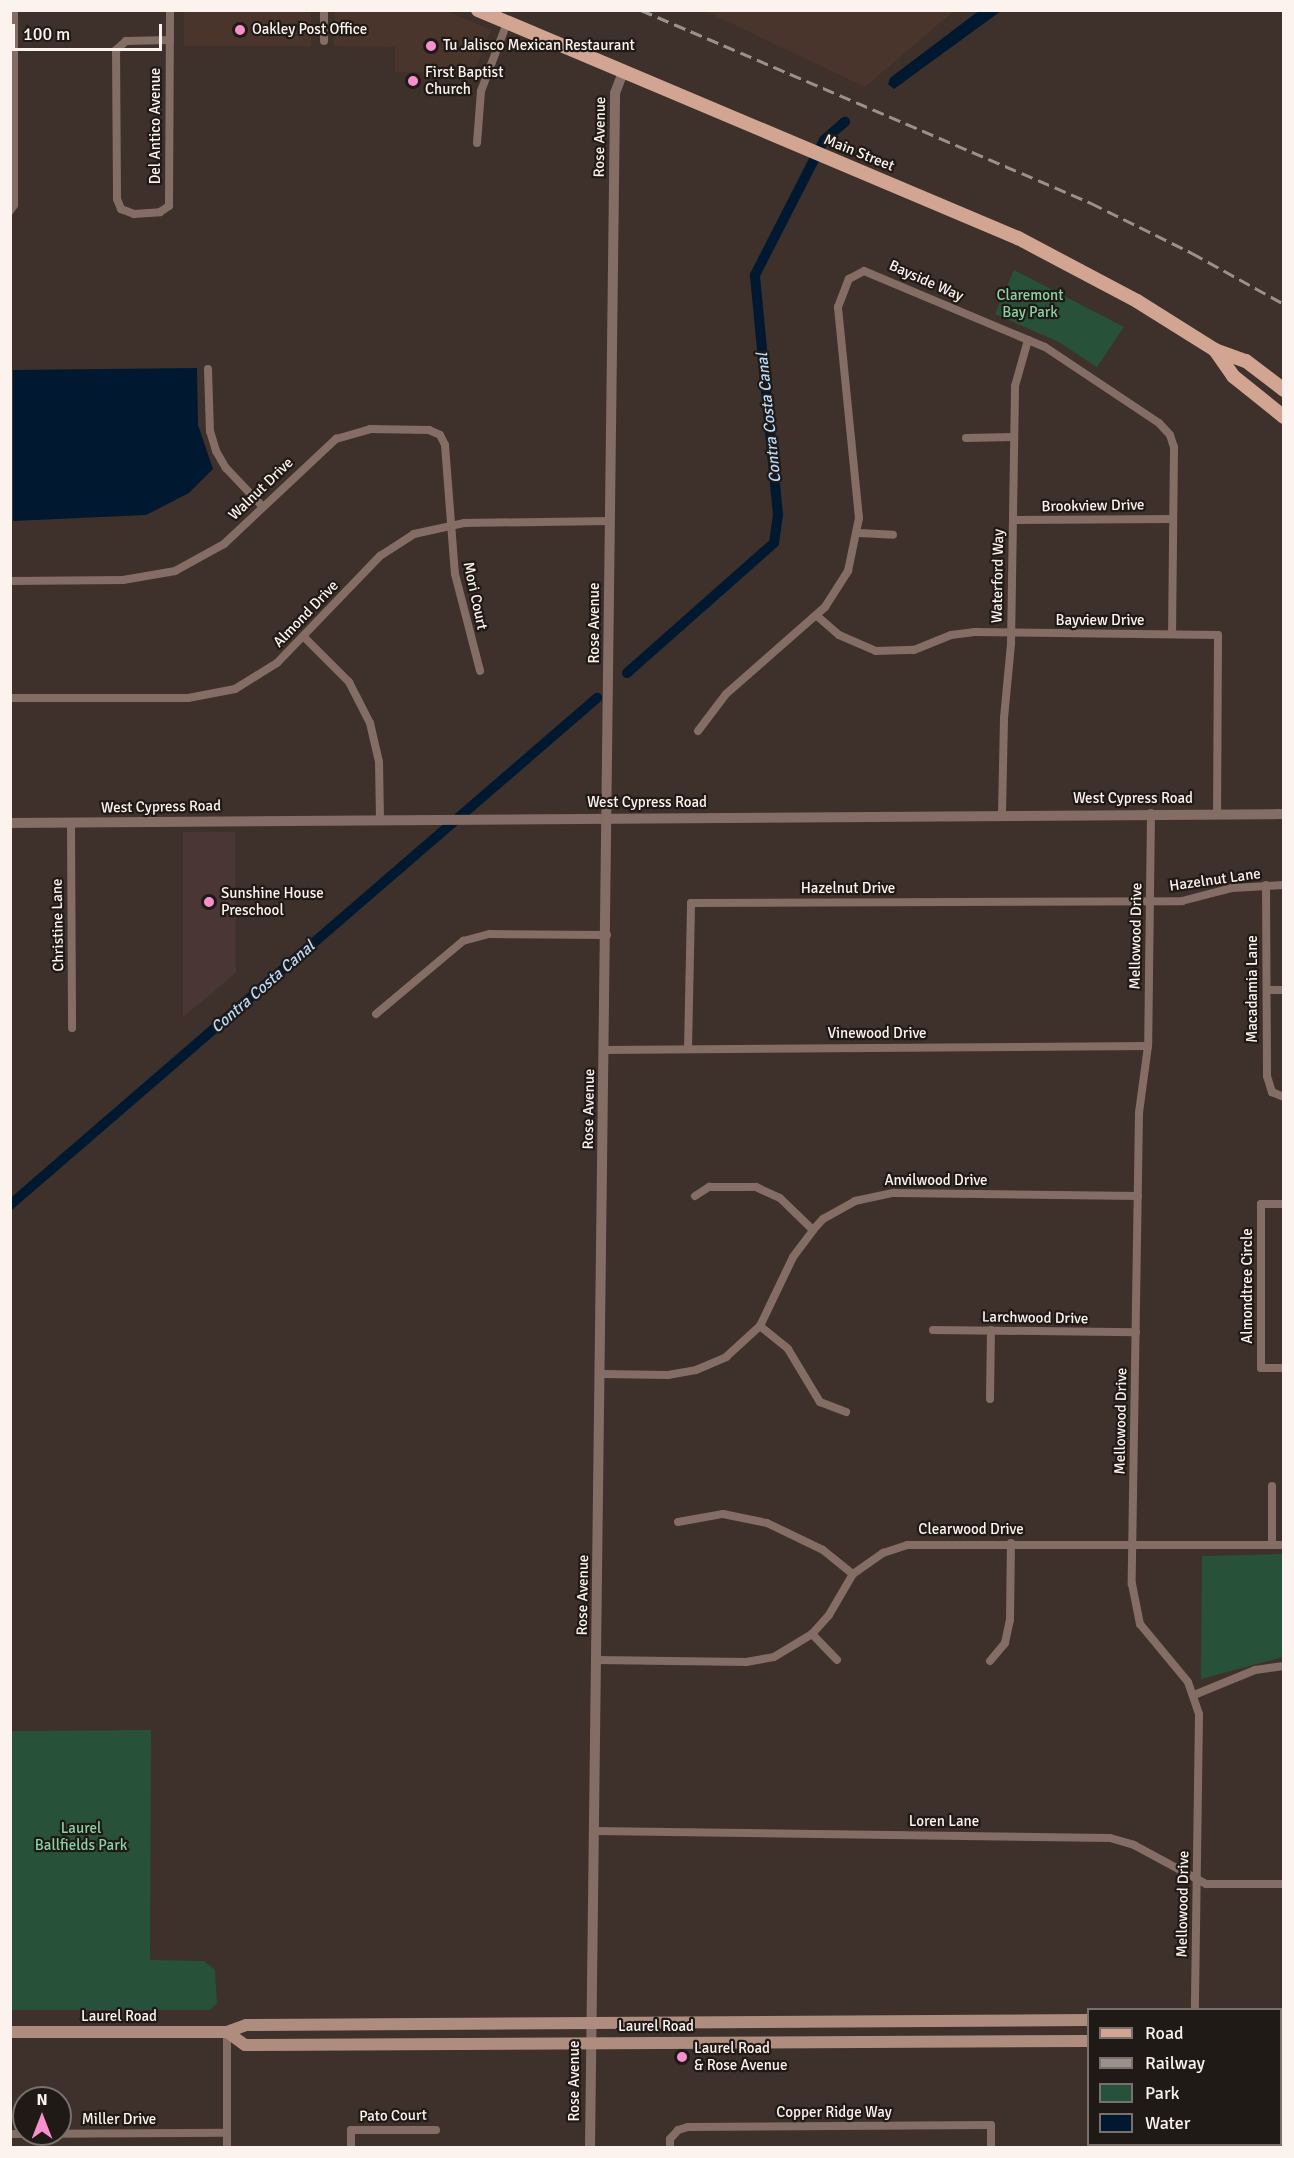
<!DOCTYPE html>
<html>
<head>
<meta charset="utf-8">
<style>
	body { margin:0 }
	#map { position:relative; width:1294px; height:2158px; overflow:hidden; background:#3e302a; font-family:Signika,sans-serif }
	div>[style] { position:absolute }
	[style*='--x'] { left:calc(var(--x)*1px); top:calc(var(--y)*1px); width:calc(var(--w)*1px); rotate:calc(var(--a)*1deg) }
	.built>* { inset:0; background:#4a352c; transform-origin:0 0 }
	.education>* { inset:0; background:#4a3634 }
	.green>* { inset:0; background:#275239 }
	.water>* { inset:0; background:#011930 }
	.canal>* { height:10px; margin:-5px; padding:0 5px; transform-origin:5px; border-radius:5px; background:#011930 }
	.minor>* { height:8px; margin:-4px; padding:0 4px; transform-origin:4px; border-radius:4px; background:#836d64 }
	.tertiary>* { height:10px; margin:-5px; padding:0 5px; transform-origin:5px; border-radius:5px; background:#836d64 }
	.secondary>* { height:12px; margin:-6px; padding:0 6px; transform-origin:6px; border-radius:6px; background:#af8d7e }
	.primary>* { height:14px; margin:-7px; padding:0 7px; transform-origin:7px; border-radius:7px; background:#d1a592 }
	.rail>* { height:3px; margin-top:-1.5px; transform-origin:0; background:repeating-linear-gradient(90deg,#9c908b 0 12px,transparent 0 18px) }
	.dots>* { width:16px; height:16px; translate:-50% -50%; box-sizing:border-box; border:3px solid #201a17; border-radius:50% }
	span { translate:-50% -50%; white-space:nowrap; text-align:center; line-height:1.15; -webkit-text-stroke:4.5px #201a17; paint-order:stroke }
	.poi-label { font-size:15px; color:#fcf2ee }
	.left { translate:0 -50%; text-align:left }
	.street-label { font-size:15px; color:#fcf2ee }
	.park-label { font-size:15px; color:#88d2a3 }
	.water-label { font-size:16px; color:#b8dafc; font-style:italic }
	.frame { position:absolute; inset:0; border:12px solid #fcf2ee; pointer-events:none }
	.legend { position:absolute; left:1087px; top:2008px; width:195px; height:138px; box-sizing:border-box; background:#201a17; border:2px solid #78706d; margin:0; padding:8px 10px; list-style:none; font-size:18px; color:#fcf2ee }
	.legend li { display:flex; align-items:center; gap:12px; height:30px }
	.legend b { width:30px; border:2px solid #78706d }
	.north { position:absolute; left:12px; top:2086px; width:60px; height:60px; box-sizing:border-box; background:#201a17; border:2px solid #78706d; border-radius:50%; rotate:0deg; font-size:16px; font-weight:700; line-height:24px; text-align:center; color:#fcf2ee }
	.north::after { content:''; display:block; margin:auto; width:21px; height:27px; background:#f790cd; clip-path:polygon(50% 0,100% 100%,50% 72%,0 100%) }
	.scale { position:absolute; left:12px; top:24px; width:150px; height:27px; box-sizing:border-box; border:3px solid #fcf2ee; border-top:0; padding-left:8px; font-size:18px; line-height:21px; white-space:nowrap; color:#fcf2ee; -webkit-text-stroke:4px #201a17; paint-order:stroke }
</style>
</head>
<body>
<div id="map">
	<div class="built">
		<div style="left:184px;top:11px;width:127px;height:35px"></div>
		<div style="clip-path:polygon(335px 11px,447px 11px,491px 30px,474px 73px,395px 72px,395px 47px,334px 46px)"></div>
		<div style="clip-path:polygon(705px 11px,954px 11px,865px 87px)"></div>
	</div>
	<div class="education">
		<div style="clip-path:polygon(183px 832px,235px 832px,236px 973px,183px 1017px)"></div>
	</div>
	<div class="green">
		<div style="clip-path:polygon(1014px 270px,1124px 327px,1097px 367px,1057px 341px,995px 314px)"></div>
		<div style="clip-path:polygon(1283px 1554px,1283px 1657px,1201px 1679px,1202px 1556px)"></div>
		<div style="clip-path:polygon(151px 1730px,150px 1960px,204px 1961px,215px 1970px,217px 2003px,210px 2010px,11px 2010px,11px 1731px)"></div>
	</div>
	<div class="water">
		<div style="clip-path:polygon(980px 10px,1001px 11px,894px 89px,888px 84px,890px 78px)"></div>
		<div style="clip-path:polygon(197px 368px,198px 425px,213px 469px,189px 493px,146px 515px,13px 521px,13px 370px)"></div>
	</div>
	<div class="canal">
		<div style="--x:627;--y:673;--w:196;--a:-41.5"></div>
		<div style="--x:774;--y:543;--w:28;--a:-82"></div>
		<div style="--x:778;--y:515;--w:241;--a:-95.5"></div>
		<div style="--x:755;--y:275;--w:152;--a:-62.9"></div>
		<div style="--x:824;--y:140;--w:28;--a:-41"></div>
		<div style="--x:10;--y:1205;--w:776;--a:-40.82"></div>
	</div>
	<div class="minor">
		<div style="--x:324;--y:10;--w:31;--a:90"></div>
		<div style="--x:170;--y:40;--w:44;--a:178.7"></div>
		<div style="--x:126;--y:41;--w:13;--a:138"></div>
		<div style="--x:116;--y:50;--w:149;--a:89.6"></div>
		<div style="--x:117;--y:199;--w:11;--a:68"></div>
		<div style="--x:121;--y:209;--w:14;--a:21"></div>
		<div style="--x:134;--y:214;--w:26;--a:-4"></div>
		<div style="--x:160;--y:212;--w:11;--a:-34"></div>
		<div style="--x:169;--y:206;--w:196;--a:-89.7"></div>
		<div style="--x:477;--y:143;--w:52;--a:-85.6"></div>
		<div style="--x:481;--y:91;--w:73;--a:-69.1"></div>
		<div style="--x:10;--y:211;--w:7;--a:-56"></div>
		<div style="--x:14;--y:205;--w:195;--a:-90"></div>
		<div style="--x:208;--y:369;--w:62;--a:88.2"></div>
		<div style="--x:210;--y:431;--w:21;--a:73"></div>
		<div style="--x:216;--y:451;--w:20;--a:60"></div>
		<div style="--x:226;--y:468;--w:52;--a:46.5"></div>
		<div style="--x:966;--y:438;--w:47;--a:-1.2"></div>
		<div style="--x:1013;--y:520;--w:160;--a:-0.4"></div>
		<div style="--x:859;--y:533;--w:34;--a:3"></div>
		<div style="--x:10;--y:581;--w:113;--a:-0.5"></div>
		<div style="--x:123;--y:580;--w:53;--a:-9.8"></div>
		<div style="--x:175;--y:571;--w:56;--a:-28.9"></div>
		<div style="--x:224;--y:544;--w:154;--a:-43.2"></div>
		<div style="--x:336;--y:439;--w:35;--a:-16"></div>
		<div style="--x:370;--y:429;--w:59;--a:1"></div>
		<div style="--x:429;--y:430;--w:12;--a:24"></div>
		<div style="--x:440;--y:435;--w:11;--a:63"></div>
		<div style="--x:445;--y:445;--w:129;--a:85.6"></div>
		<div style="--x:455;--y:574;--w:100;--a:75.5"></div>
		<div style="--x:816;--y:615;--w:30;--a:41"></div>
		<div style="--x:839;--y:635;--w:40;--a:23.4"></div>
		<div style="--x:876;--y:651;--w:38;--a:-2"></div>
		<div style="--x:914;--y:650;--w:40;--a:-22"></div>
		<div style="--x:951;--y:635;--w:24;--a:-7"></div>
		<div style="--x:975;--y:632;--w:243;--a:0.7"></div>
		<div style="--x:1218;--y:635;--w:179;--a:90.3"></div>
		<div style="--x:304;--y:637;--w:64;--a:45"></div>
		<div style="--x:349;--y:682;--w:46;--a:62.9"></div>
		<div style="--x:370;--y:723;--w:40;--a:77"></div>
		<div style="--x:379;--y:762;--w:57;--a:89"></div>
		<div style="--x:10;--y:698;--w:178;--a:0"></div>
		<div style="--x:188;--y:698;--w:48;--a:-10.8"></div>
		<div style="--x:235;--y:689;--w:49;--a:-31.8"></div>
		<div style="--x:277;--y:663;--w:149;--a:-46.1"></div>
		<div style="--x:380;--y:556;--w:40;--a:-32.9"></div>
		<div style="--x:414;--y:534;--w:51;--a:-12.4"></div>
		<div style="--x:464;--y:523;--w:146;--a:-0.8"></div>
		<div style="--x:698;--y:731;--w:46;--a:-52.9"></div>
		<div style="--x:726;--y:694;--w:132;--a:-41.3"></div>
		<div style="--x:825;--y:607;--w:43;--a:-57.4"></div>
		<div style="--x:848;--y:571;--w:54;--a:-78.3"></div>
		<div style="--x:859;--y:518;--w:212;--a:-95.7"></div>
		<div style="--x:838;--y:307;--w:30;--a:-69"></div>
		<div style="--x:849;--y:279;--w:17;--a:-28"></div>
		<div style="--x:864;--y:271;--w:196;--a:22.8"></div>
		<div style="--x:1045;--y:347;--w:137;--a:33.7"></div>
		<div style="--x:1159;--y:423;--w:16;--a:47"></div>
		<div style="--x:1170;--y:435;--w:13;--a:72"></div>
		<div style="--x:1174;--y:447;--w:187;--a:90.6"></div>
		<div style="--x:1151;--y:813;--w:233;--a:90.7"></div>
		<div style="--x:1148;--y:1046;--w:68;--a:97.7"></div>
		<div style="--x:1139;--y:1113;--w:471;--a:90.9"></div>
		<div style="--x:1132;--y:1584;--w:41;--a:78.7"></div>
		<div style="--x:1140;--y:1624;--w:75;--a:50.4"></div>
		<div style="--x:1188;--y:1682;--w:34;--a:71"></div>
		<div style="--x:1199;--y:1714;--w:296;--a:90.8"></div>
		<div style="--x:1002;--y:814;--w:96;--a:-88.8"></div>
		<div style="--x:1004;--y:718;--w:74;--a:-84.6"></div>
		<div style="--x:1011;--y:644;--w:258;--a:-89.1"></div>
		<div style="--x:1015;--y:386;--w:48;--a:-74.2"></div>
		<div style="--x:71;--y:823;--w:205;--a:89.7"></div>
		<div style="--x:1266;--y:885;--w:191;--a:89.7"></div>
		<div style="--x:1267;--y:1076;--w:17;--a:73"></div>
		<div style="--x:1272;--y:1092;--w:13;--a:23"></div>
		<div style="--x:1267;--y:990;--w:17;--a:0"></div>
		<div style="--x:376;--y:1014;--w:114;--a:-40"></div>
		<div style="--x:463;--y:941;--w:28;--a:-15"></div>
		<div style="--x:490;--y:934;--w:117;--a:0.5"></div>
		<div style="--x:688;--y:1049;--w:146;--a:-88.8"></div>
		<div style="--x:691;--y:903;--w:491;--a:-0.2"></div>
		<div style="--x:1182;--y:901;--w:52;--a:-14.6"></div>
		<div style="--x:1232;--y:888;--w:52;--a:-3.3"></div>
		<div style="--x:605;--y:1050;--w:543;--a:-0.42"></div>
		<div style="--x:695;--y:1196;--w:17;--a:-33"></div>
		<div style="--x:709;--y:1187;--w:47;--a:0"></div>
		<div style="--x:756;--y:1187;--w:26;--a:25"></div>
		<div style="--x:780;--y:1198;--w:46;--a:44.1"></div>
		<div style="--x:1284;--y:1204;--w:23;--a:180"></div>
		<div style="--x:1261;--y:1204;--w:164;--a:90"></div>
		<div style="--x:1261;--y:1368;--w:23;--a:0"></div>
		<div style="--x:760;--y:1326;--w:36;--a:39"></div>
		<div style="--x:788;--y:1349;--w:62;--a:58.9"></div>
		<div style="--x:820;--y:1402;--w:28;--a:21"></div>
		<div style="--x:933;--y:1330;--w:203;--a:0.6"></div>
		<div style="--x:601;--y:1374;--w:67;--a:0.9"></div>
		<div style="--x:668;--y:1375;--w:28;--a:-10"></div>
		<div style="--x:696;--y:1370;--w:33;--a:-23"></div>
		<div style="--x:726;--y:1357;--w:46;--a:-42.4"></div>
		<div style="--x:760;--y:1326;--w:76;--a:-64.4"></div>
		<div style="--x:793;--y:1257;--w:34;--a:-53"></div>
		<div style="--x:813;--y:1230;--w:15;--a:-48"></div>
		<div style="--x:823;--y:1219;--w:37;--a:-29"></div>
		<div style="--x:855;--y:1201;--w:40;--a:-12"></div>
		<div style="--x:894;--y:1193;--w:244;--a:0.7"></div>
		<div style="--x:990;--y:1399;--w:69;--a:-89.2"></div>
		<div style="--x:678;--y:1522;--w:46;--a:-10.1"></div>
		<div style="--x:723;--y:1514;--w:45;--a:11.6"></div>
		<div style="--x:767;--y:1523;--w:62;--a:25.7"></div>
		<div style="--x:823;--y:1550;--w:38;--a:39"></div>
		<div style="--x:1272;--y:1545;--w:59;--a:-90"></div>
		<div style="--x:812;--y:1634;--w:36;--a:46"></div>
		<div style="--x:597;--y:1660;--w:149;--a:0.8"></div>
		<div style="--x:746;--y:1662;--w:28;--a:-10"></div>
		<div style="--x:774;--y:1657;--w:44;--a:-31.2"></div>
		<div style="--x:812;--y:1634;--w:25;--a:-48"></div>
		<div style="--x:829;--y:1615;--w:48;--a:-59.7"></div>
		<div style="--x:853;--y:1574;--w:37;--a:-35"></div>
		<div style="--x:883;--y:1553;--w:25;--a:-18"></div>
		<div style="--x:907;--y:1545;--w:377;--a:0"></div>
		<div style="--x:990;--y:1661;--w:23;--a:-50"></div>
		<div style="--x:1005;--y:1643;--w:24;--a:-78"></div>
		<div style="--x:1010;--y:1620;--w:77;--a:-89.3"></div>
		<div style="--x:1194;--y:1695;--w:66;--a:-22.3"></div>
		<div style="--x:1255;--y:1670;--w:29;--a:-8"></div>
		<div style="--x:594;--y:1831;--w:516;--a:0.78"></div>
		<div style="--x:1110;--y:1838;--w:25;--a:16"></div>
		<div style="--x:1134;--y:1845;--w:82;--a:28.4"></div>
		<div style="--x:1206;--y:1884;--w:78;--a:0"></div>
		<div style="--x:227;--y:2032;--w:116;--a:90"></div>
		<div style="--x:10;--y:2134;--w:217;--a:-0.3"></div>
		<div style="--x:1275;--y:2144;--w:4;--a:76"></div>
		<div style="--x:351;--y:2148;--w:18;--a:-90"></div>
		<div style="--x:351;--y:2130;--w:85;--a:0"></div>
		<div style="--x:670;--y:2148;--w:9;--a:-90"></div>
		<div style="--x:670;--y:2139;--w:12;--a:-48"></div>
		<div style="--x:678;--y:2130;--w:10;--a:-17"></div>
		<div style="--x:688;--y:2127;--w:303;--a:-0.4"></div>
		<div style="--x:991;--y:2125;--w:23;--a:90"></div>
	</div>
	<div class="tertiary">
		<div style="--x:10;--y:823;--w:1274;--a:-0.4"></div>
		<div style="--x:590;--y:2148;--w:2055;--a:-89.3"></div>
		<div style="--x:615;--y:93;--w:22;--a:-69"></div>
	</div>
	<div class="secondary">
		<div style="--x:1280;--y:2020;--w:4;--a:0"></div>
		<div style="--x:10;--y:2032;--w:217;--a:0"></div>
		<div style="--x:227;--y:2032;--w:20;--a:-20"></div>
		<div style="--x:246;--y:2025;--w:842;--a:-0.34"></div>
		<div style="--x:227;--y:2032;--w:22;--a:36"></div>
		<div style="--x:245;--y:2045;--w:843;--a:-0.27"></div>
		<div style="--x:1280;--y:2041;--w:4;--a:0"></div>
	</div>
	<div class="primary">
		<div style="--x:478;--y:10;--w:586;--a:22.89"></div>
		<div style="--x:1018;--y:238;--w:135;--a:27.9"></div>
		<div style="--x:1137;--y:301;--w:92;--a:32.1"></div>
		<div style="--x:1215;--y:350;--w:33;--a:20"></div>
		<div style="--x:1246;--y:361;--w:48;--a:37.3"></div>
		<div style="--x:1215;--y:350;--w:32;--a:55"></div>
		<div style="--x:1233;--y:376;--w:65;--a:38.8"></div>
	</div>
	<div class="rail">
		<div style="--x:641;--y:10;--w:490;--a:23.2"></div>
		<div style="--x:1091;--y:203;--w:113;--a:26.3"></div>
		<div style="--x:1192;--y:253;--w:105;--a:29"></div>
	</div>
	<div class="dots">
		<div style="left:240px;top:30px;background:#f790cd"></div>
		<div style="left:431px;top:46px;background:#f790cd"></div>
		<div style="left:413px;top:81px;background:#f790cd"></div>
		<div style="left:209px;top:902px;background:#f790cd"></div>
		<div style="left:682px;top:2057px;background:#f790cd"></div>
	</div>
	<div class="poi-label">
		<span class="left" style="left:252px;top:30px">Oakley Post Office</span>
		<span class="left" style="left:443px;top:46px">Tu Jalisco Mexican Restaurant</span>
		<span class="left" style="left:425px;top:81px">First Baptist<br>Church</span>
		<span class="left" style="left:221px;top:902px">Sunshine House<br>Preschool</span>
		<span class="left" style="left:694px;top:2057px">Laurel Road<br>&amp; Rose Avenue</span>
	</div>
	<div class="street-label">
		<span style="left:156px;top:126px;rotate:-90deg">Del Antico Avenue</span>
		<span style="left:600px;top:137px;rotate:-89deg">Rose Avenue</span>
		<span style="left:859px;top:153px;rotate:22deg">Main Street</span>
		<span style="left:926px;top:281px;rotate:24deg">Bayside Way</span>
		<span style="left:261px;top:489px;rotate:-44deg">Walnut Drive</span>
		<span style="left:1093px;top:506px;rotate:-1deg">Brookview Drive</span>
		<span style="left:998px;top:576px;rotate:-89deg">Waterford Way</span>
		<span style="left:475px;top:596px;rotate:78deg">Mori Court</span>
		<span style="left:306px;top:614px;rotate:-46deg">Almond Drive</span>
		<span style="left:1100px;top:621px">Bayview Drive</span>
		<span style="left:595px;top:623px;rotate:-90deg">Rose Avenue</span>
		<span style="left:1133px;top:799px">West Cypress Road</span>
		<span style="left:647px;top:803px">West Cypress Road</span>
		<span style="left:161px;top:807px;rotate:-1deg">West Cypress Road</span>
		<span style="left:1215px;top:880px;rotate:-8deg">Hazelnut Lane</span>
		<span style="left:848px;top:889px">Hazelnut Drive</span>
		<span style="left:58px;top:925px;rotate:-91deg">Christine Lane</span>
		<span style="left:1136px;top:936px;rotate:-89deg">Mellowood Drive</span>
		<span style="left:1253px;top:989px;rotate:-90deg">Macadamia Lane</span>
		<span style="left:877px;top:1034px">Vinewood Drive</span>
		<span style="left:589px;top:1109px;rotate:-89deg">Rose Avenue</span>
		<span style="left:936px;top:1181px">Anvilwood Drive</span>
		<span style="left:1248px;top:1286px;rotate:-90deg">Almondtree Circle</span>
		<span style="left:1035px;top:1318px;rotate:1deg">Larchwood Drive</span>
		<span style="left:1121px;top:1421px;rotate:-89deg">Mellowood Drive</span>
		<span style="left:971px;top:1530px">Clearwood Drive</span>
		<span style="left:583px;top:1595px;rotate:-89deg">Rose Avenue</span>
		<span style="left:944px;top:1822px">Loren Lane</span>
		<span style="left:1183px;top:1904px;rotate:-89deg">Mellowood Drive</span>
		<span style="left:119px;top:2017px">Laurel Road</span>
		<span style="left:656px;top:2027px">Laurel Road</span>
		<span style="left:575px;top:2081px;rotate:-90deg">Rose Avenue</span>
		<span style="left:834px;top:2113px">Copper Ridge Way</span>
		<span style="left:393px;top:2116px;rotate:-1deg">Pato Court</span>
		<span style="left:119px;top:2120px">Miller Drive</span>
	</div>
	<div class="park-label">
		<span style="left:1030px;top:304px">Claremont<br>Bay Park</span>
		<span style="left:81px;top:1837px">Laurel<br>Ballfields Park</span>
	</div>
	<div class="water-label">
		<span style="left:769px;top:418px;rotate:-96deg">Contra Costa Canal</span>
		<span style="left:263px;top:987px;rotate:-41deg">Contra Costa Canal</span>
	</div>
	<div class="frame"></div>
	<ul class="legend">
	<li><b style="height:8px;background:#d1a592"></b>Road</li>
	<li><b style="height:8px;background:#9c908b"></b>Railway</li>
	<li><b style="height:16px;background:#275239"></b>Park</li>
	<li><b style="height:16px;background:#011930"></b>Water</li>
	</ul>
	<div class="north">N</div>
	<div class="scale">100 m</div>
</div>
</body>
</html>
